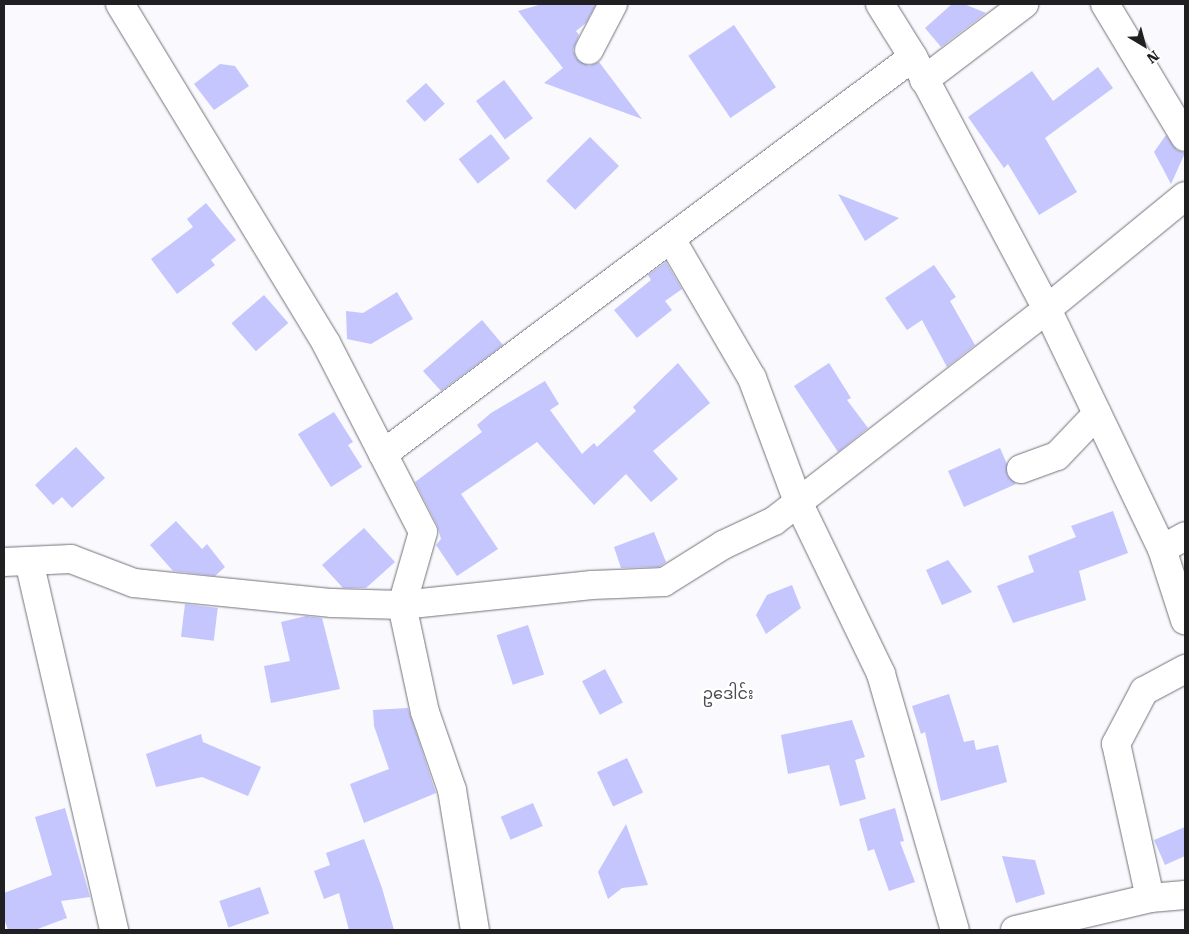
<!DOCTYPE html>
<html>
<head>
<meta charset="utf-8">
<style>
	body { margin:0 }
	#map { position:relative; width:1189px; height:934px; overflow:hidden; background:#f9f9fe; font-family:"Roboto Serif","Noto Sans Myanmar",serif }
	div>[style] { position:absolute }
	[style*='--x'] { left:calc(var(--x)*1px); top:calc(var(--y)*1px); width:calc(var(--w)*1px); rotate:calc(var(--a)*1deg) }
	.building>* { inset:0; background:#c4c6fd; transform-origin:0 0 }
	.roads { filter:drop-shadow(0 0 1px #72727a) drop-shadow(0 0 1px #72727a) }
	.minor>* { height:28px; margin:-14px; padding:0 14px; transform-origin:14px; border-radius:14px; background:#fff }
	span { translate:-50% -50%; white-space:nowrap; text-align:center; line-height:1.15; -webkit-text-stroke:5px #fff; paint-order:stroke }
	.quarter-label { font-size:16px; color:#4b4b52 }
	.frame { position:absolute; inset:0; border:5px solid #202023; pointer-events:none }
	.north { position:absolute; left:1119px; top:20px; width:50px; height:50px; -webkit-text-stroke:4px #fff; paint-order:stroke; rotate:143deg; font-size:14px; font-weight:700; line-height:20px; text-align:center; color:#202023 }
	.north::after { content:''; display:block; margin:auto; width:18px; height:22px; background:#202023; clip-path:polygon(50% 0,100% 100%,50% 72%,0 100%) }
</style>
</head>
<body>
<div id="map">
	<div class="building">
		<div style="clip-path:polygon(542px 4px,596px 4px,586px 23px,576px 31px,579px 35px,573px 50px,576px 58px,589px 66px,599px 62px,642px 119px,544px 83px,563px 68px,518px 11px)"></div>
		<div style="clip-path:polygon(952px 4px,964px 4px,986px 13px,941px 47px,925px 28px)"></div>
		<div style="left:734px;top:25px;width:75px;height:55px;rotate:56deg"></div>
		<div style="clip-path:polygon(220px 64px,235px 66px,249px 86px,214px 110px,194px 84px)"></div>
		<div style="clip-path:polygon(1098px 67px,1113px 88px,1045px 138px,1077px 192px,1039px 215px,1008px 164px,1004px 168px,968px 117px,1032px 71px,1053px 101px)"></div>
		<div style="left:504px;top:80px;width:48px;height:35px;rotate:53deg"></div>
		<div style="left:426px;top:83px;width:28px;height:27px;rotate:48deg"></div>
		<div style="left:491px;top:134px;width:31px;height:41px;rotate:52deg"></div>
		<div style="clip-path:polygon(1166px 135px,1177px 150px,1185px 153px,1171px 184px,1154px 152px)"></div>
		<div style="left:590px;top:137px;width:41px;height:62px;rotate:45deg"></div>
		<div style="clip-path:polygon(838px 194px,899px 218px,865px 241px)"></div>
		<div style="clip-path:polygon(206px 203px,236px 240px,211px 260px,215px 265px,177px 294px,151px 259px,193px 227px,187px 219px)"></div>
		<div style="clip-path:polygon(666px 262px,682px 289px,665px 301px,672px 310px,637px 338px,614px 310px,651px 280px,648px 275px)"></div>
		<div style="clip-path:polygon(934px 265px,956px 297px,950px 301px,975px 345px,947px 367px,922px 320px,907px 330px,885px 298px)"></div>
		<div style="clip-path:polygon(397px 292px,413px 319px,371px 344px,347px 339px,346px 311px,363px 313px)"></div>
		<div style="left:264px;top:295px;width:37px;height:43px;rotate:49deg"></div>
		<div style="clip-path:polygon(482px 320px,503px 345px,441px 391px,423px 371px)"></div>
		<div style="clip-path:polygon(678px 363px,710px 403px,653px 451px,678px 479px,651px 502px,626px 474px,594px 505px,537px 442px,461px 494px,498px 549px,457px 576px,436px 545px,441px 539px,437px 525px,415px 482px,482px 432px,477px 425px,491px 413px,545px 381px,559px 404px,550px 410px,582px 454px,594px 443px,597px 447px,636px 411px,633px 407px)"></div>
		<div style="clip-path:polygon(829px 363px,851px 398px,847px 400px,868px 428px,838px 452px,794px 386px)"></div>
		<div style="clip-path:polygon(334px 412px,353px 442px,348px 445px,362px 467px,331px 487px,298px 434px)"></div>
		<div style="clip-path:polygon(76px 447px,105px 478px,72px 508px,62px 497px,53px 505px,35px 485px)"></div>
		<div style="clip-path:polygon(1000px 448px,1007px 464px,1007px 475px,1016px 484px,964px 507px,948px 471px)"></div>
		<div style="clip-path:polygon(1113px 511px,1128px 553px,1079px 571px,1086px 600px,1013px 623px,997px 586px,1034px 572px,1028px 556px,1076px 537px,1071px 526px)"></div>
		<div style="clip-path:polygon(176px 521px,202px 549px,207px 544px,225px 567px,215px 576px,173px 571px,150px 545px)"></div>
		<div style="clip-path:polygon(364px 528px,395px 562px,366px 588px,343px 588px,322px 565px)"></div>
		<div style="clip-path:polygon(654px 532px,666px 562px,659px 567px,621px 568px,614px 547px)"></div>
		<div style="clip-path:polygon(948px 560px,972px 592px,942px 605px,926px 570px)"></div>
		<div style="clip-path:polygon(792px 585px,801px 608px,766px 634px,756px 615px,767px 595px)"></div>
		<div style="left:185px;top:604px;width:33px;height:33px;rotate:7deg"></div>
		<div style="clip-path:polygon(306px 616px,322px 618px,340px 689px,271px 703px,264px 666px,290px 661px,281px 622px)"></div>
		<div style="left:528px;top:625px;width:52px;height:33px;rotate:72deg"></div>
		<div style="left:605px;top:669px;width:38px;height:26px;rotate:62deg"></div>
		<div style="clip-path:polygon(949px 694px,964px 742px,974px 740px,976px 750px,998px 745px,1007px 782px,941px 801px,925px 732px,921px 734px,912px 706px)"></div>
		<div style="clip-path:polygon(408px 708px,436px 793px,364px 823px,350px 784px,389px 769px,374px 726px,373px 710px)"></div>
		<div style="clip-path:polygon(852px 720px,865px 757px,855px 760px,866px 799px,840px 806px,829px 765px,788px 774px,781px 735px)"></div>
		<div style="clip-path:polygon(201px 734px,203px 742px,261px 767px,248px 796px,202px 777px,156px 787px,146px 754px)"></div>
		<div style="left:627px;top:758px;width:38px;height:33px;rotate:65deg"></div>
		<div style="left:533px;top:803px;width:25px;height:35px;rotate:67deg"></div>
		<div style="clip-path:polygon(65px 808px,90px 897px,61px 901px,67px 918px,35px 930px,8px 930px,4px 919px,4px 893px,52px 875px,35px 817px)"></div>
		<div style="clip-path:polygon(895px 808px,904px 841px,900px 842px,915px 882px,889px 891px,874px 849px,868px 851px,859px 819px)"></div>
		<div style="clip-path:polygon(626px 824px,648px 885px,622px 888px,608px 899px,598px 872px)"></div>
		<div style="clip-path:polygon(1185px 827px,1185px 856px,1165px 865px,1154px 840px)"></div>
		<div style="clip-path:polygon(364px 839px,382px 888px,394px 930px,349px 930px,339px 893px,324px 899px,314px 871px,330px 865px,326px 853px)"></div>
		<div style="clip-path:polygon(1002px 856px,1035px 860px,1045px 894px,1016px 903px)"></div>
		<div style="left:260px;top:887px;width:28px;height:43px;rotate:71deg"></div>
	</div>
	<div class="roads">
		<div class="minor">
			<div style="--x:120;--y:4;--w:397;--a:58.7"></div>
			<div style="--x:326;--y:343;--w:212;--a:62.8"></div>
			<div style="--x:423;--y:532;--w:76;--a:106"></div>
			<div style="--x:402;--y:605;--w:109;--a:77.9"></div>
			<div style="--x:425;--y:712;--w:83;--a:70.9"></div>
			<div style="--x:452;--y:790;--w:142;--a:80.7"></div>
			<div style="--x:880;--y:4;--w:62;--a:58.1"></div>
			<div style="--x:913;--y:57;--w:285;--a:62"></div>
			<div style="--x:1047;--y:309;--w:266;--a:64.4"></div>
			<div style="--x:1162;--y:549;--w:75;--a:72.1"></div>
			<div style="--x:1105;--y:4;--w:155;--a:59"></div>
			<div style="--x:589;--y:50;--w:52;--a:-62.4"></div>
			<div style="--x:924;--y:80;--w:126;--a:-37.2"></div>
			<div style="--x:671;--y:239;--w:161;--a:59.8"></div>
			<div style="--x:752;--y:378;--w:132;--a:69.6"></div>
			<div style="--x:798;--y:502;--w:191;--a:64.2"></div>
			<div style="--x:881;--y:674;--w:266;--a:73.9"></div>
			<div style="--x:383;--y:454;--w:662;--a:-36.84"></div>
			<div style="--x:1021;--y:469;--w:38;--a:-20"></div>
			<div style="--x:1057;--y:456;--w:58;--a:-46.4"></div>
			<div style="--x:1162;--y:549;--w:26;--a:-29"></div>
			<div style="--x:29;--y:561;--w:379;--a:77"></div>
			<div style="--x:4;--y:562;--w:67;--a:-2.6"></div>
			<div style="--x:71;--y:559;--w:67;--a:20.9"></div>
			<div style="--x:134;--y:583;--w:199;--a:5.8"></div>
			<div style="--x:332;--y:603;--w:70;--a:1.6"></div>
			<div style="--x:402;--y:605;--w:191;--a:-6"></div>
			<div style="--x:592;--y:585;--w:72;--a:-2.4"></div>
			<div style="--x:664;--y:582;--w:70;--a:-32.1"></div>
			<div style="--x:723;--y:545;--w:56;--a:-25.2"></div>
			<div style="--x:774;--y:521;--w:346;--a:-37.8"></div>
			<div style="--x:1047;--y:309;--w:178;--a:-39.3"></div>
			<div style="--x:1150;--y:898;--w:158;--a:-102.4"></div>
			<div style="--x:1116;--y:744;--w:60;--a:-62.2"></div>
			<div style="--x:1144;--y:691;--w:47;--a:-28.2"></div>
			<div style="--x:1015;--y:930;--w:139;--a:-13.3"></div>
			<div style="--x:1150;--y:898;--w:35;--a:-5"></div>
		</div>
	</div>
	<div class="quarter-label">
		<span style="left:728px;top:694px">ဥဒေါင်း</span>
	</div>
	<div class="frame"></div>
	<div class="north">N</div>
</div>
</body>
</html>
